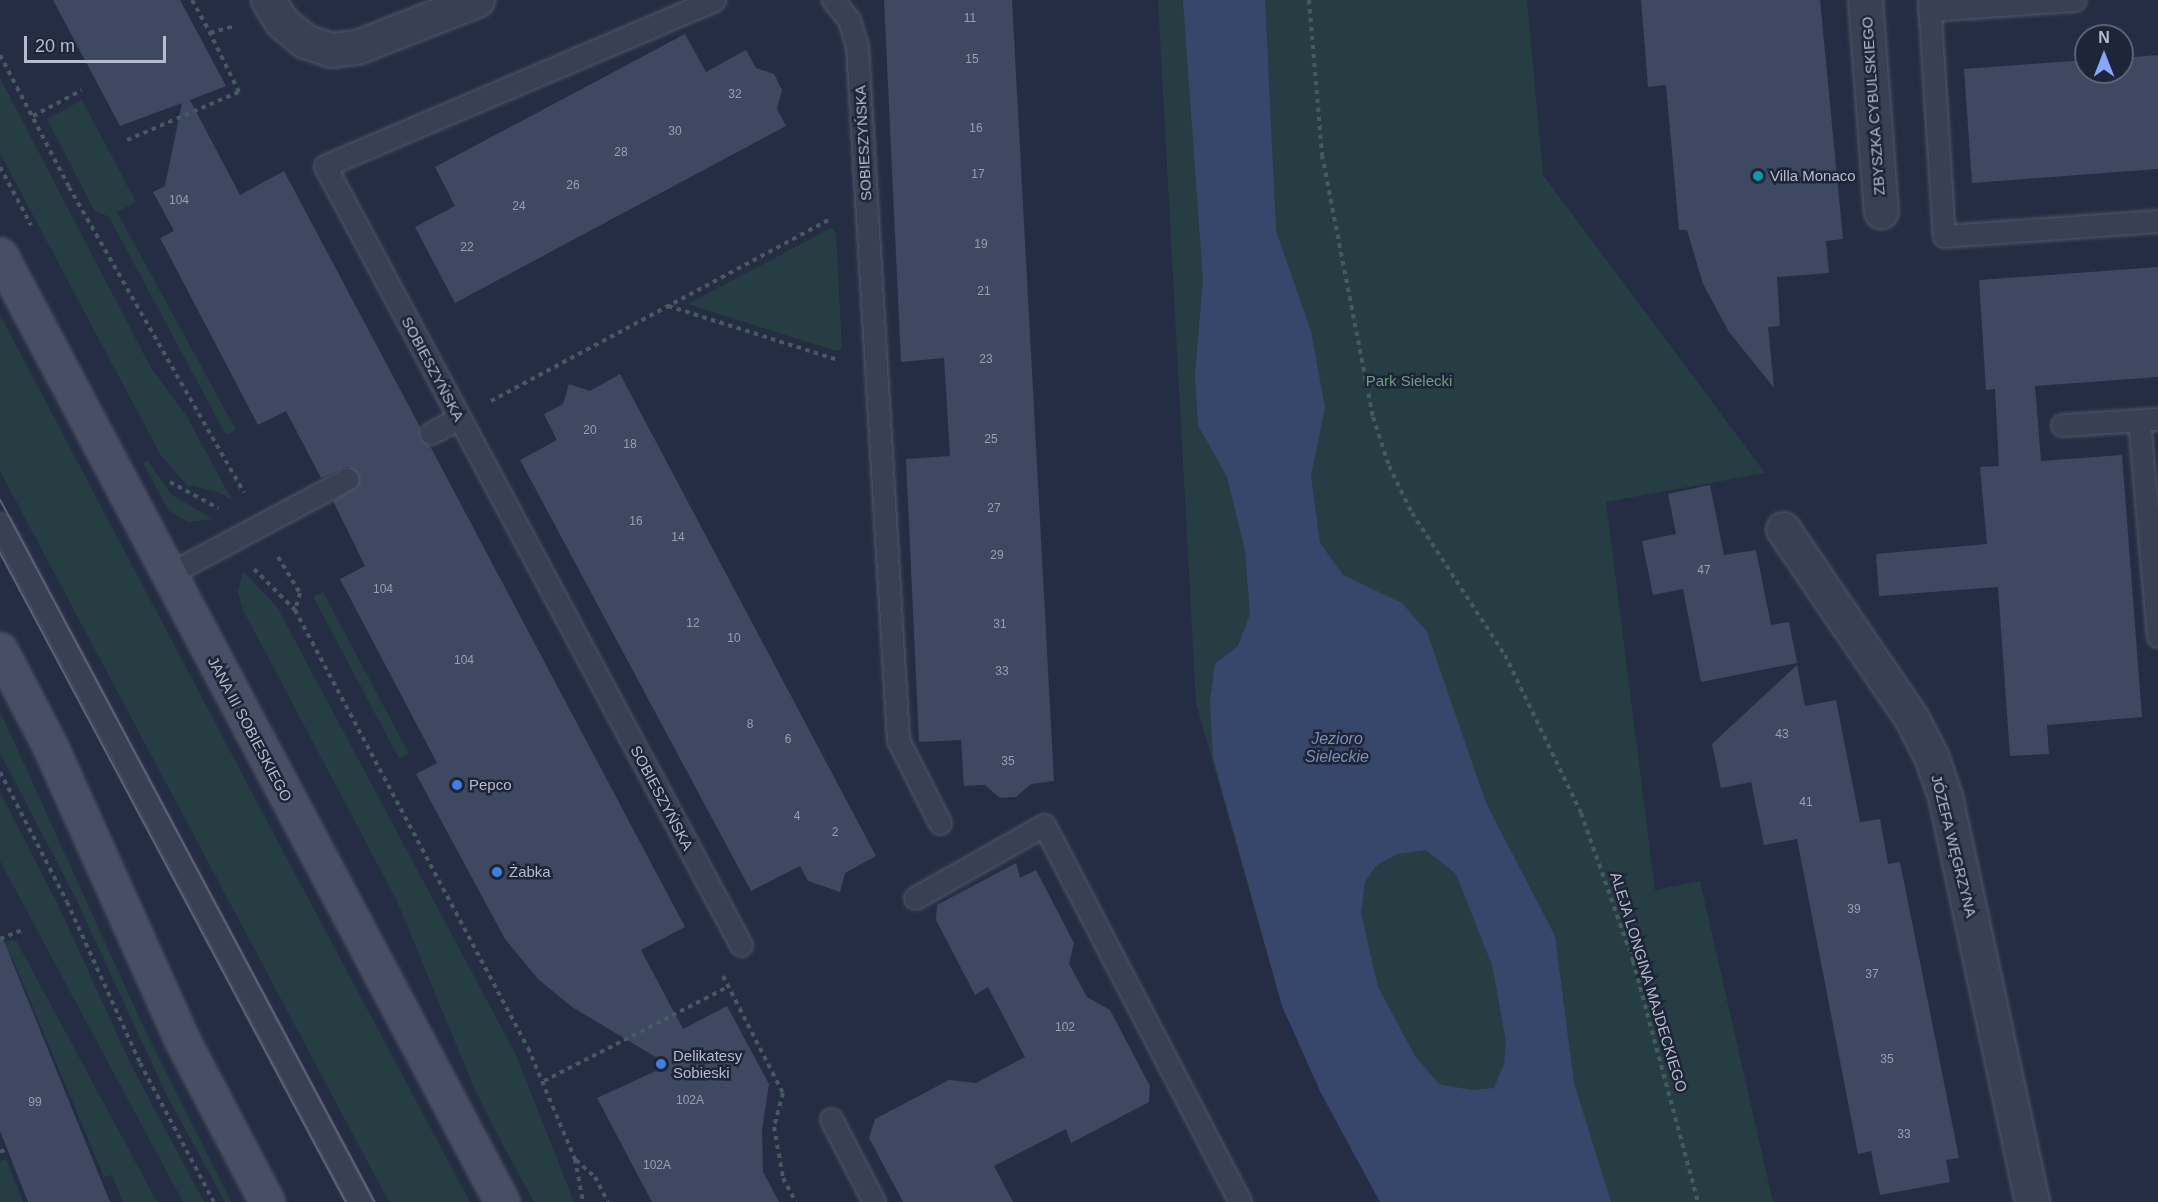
<!DOCTYPE html>
<html>
<head>
<meta charset="utf-8">
<style>
	body { margin:0 }
	#map { position:relative; width:2158px; height:1202px; overflow:hidden; background:#242d43; font-family:Arial,sans-serif }
	div>[style] { position:absolute }
	[style*='--x'] { left:calc(var(--x)*1px); top:calc(var(--y)*1px); width:calc(var(--w)*1px); rotate:calc(var(--a)*1deg) }
	.green>* { inset:0; background:#273d44; transform-origin:0 0 }
	.water>* { inset:0; background:#37466b }
	.building>* { inset:0; background:#3e4861 }
	.path>* { height:4px; margin-top:-2px; transform-origin:0; background:repeating-linear-gradient(90deg,#455a61 0 4.5px,transparent 0 9px) }
	.roads { filter:drop-shadow(0 0 2px #51586a) drop-shadow(0 0 2px #51586a) }
	.service>* { height:21px; margin:-10.5px; padding:0 10.5px; transform-origin:10.5px; border-radius:10.5px; background:#394053 }
	.minor>* { height:33px; margin:-16.5px; padding:0 16.5px; transform-origin:16.5px; border-radius:16.5px; background:#394053 }
	.secondary>* { height:33px; margin:-16.5px; padding:0 16.5px; transform-origin:16.5px; border-radius:16.5px; background:#474e66 }
	.tram>* { height:1.5px; margin:-0.75px; padding:0 0.75px; transform-origin:0.75px; border-radius:0.75px; background:#5b637a }
	.dots>* { width:16px; height:16px; translate:-50% -50%; box-sizing:border-box; border:3px solid #1e2538; border-radius:50% }
	span { translate:-50% -50%; white-space:nowrap; text-align:center; line-height:1.15; -webkit-text-stroke:5px #1e2538; paint-order:stroke }
	.number-label { font-size:12px; color:#989fb2 }
	.number-label span { -webkit-text-stroke-width:0 }
	.street-label { font-size:15px; color:#b6bccd }
	.poi-label { font-size:15px; color:#b6bccd }
	.left { translate:0 -50%; text-align:left }
	.park-label { font-size:15px; color:#6c9f7e }
	.water-label { font-size:16px; color:#7c8db6; font-style:italic }
	.north { position:absolute; left:2074px; top:24px; width:60px; height:60px; box-sizing:border-box; background:#1e2538; border:2px solid #5b6174; border-radius:50%; rotate:0deg; font-size:16px; font-weight:700; line-height:24px; text-align:center; color:#b6bccd }
	.north::after { content:''; display:block; margin:auto; width:21px; height:27px; background:#89a6ff; clip-path:polygon(50% 0,100% 100%,50% 72%,0 100%) }
	.scale { position:absolute; left:24px; top:36px; width:142px; height:27px; box-sizing:border-box; border:3px solid #b6bccd; border-top:0; padding-left:8px; font-size:18px; line-height:21px; white-space:nowrap; color:#b6bccd; -webkit-text-stroke:4px #1e2538; paint-order:stroke }
</style>
</head>
<body>
<div id="map">
	<div class="green">
		<div style="clip-path:polygon(1158px 0,1527px 0,1543px 175px,1765px 473px,1606px 502px,1655px 890px,1700px 881px,1773px 1202px,1380px 1202px,1321px 1093px,1282px 1006px,1196px 703px)"></div>
		<div style="clip-path:polygon(0 78px,151px 368px,187px 417px,232px 500px,219px 492px,187px 485px,160px 454px,0 153px)"></div>
		<div style="clip-path:polygon(82px 100px,136px 202px,117px 212px,236px 430px,226px 435px,109px 217px,94px 210px,47px 119px)"></div>
		<div style="clip-path:polygon(831px 228px,836px 233px,842px 349px,836px 351px,688px 304px)"></div>
		<div style="clip-path:polygon(0 315px,277px 840px,470px 1202px,389px 1202px,0 471px)"></div>
		<div style="clip-path:polygon(147px 460px,172px 495px,213px 519px,188px 522px,169px 511px,143px 463px)"></div>
		<div style="clip-path:polygon(243px 571px,277px 607px,516px 1055px,574px 1202px,534px 1202px,504px 1147px,475px 1090px,397px 901px,242px 608px,238px 592px)"></div>
		<div style="left:323px;top:592px;width:183px;height:11px;rotate:62deg"></div>
		<div style="clip-path:polygon(0 711px,144px 1028px,231px 1202px,225px 1202px,168px 1098px,75px 897px,0 753px)"></div>
		<div style="clip-path:polygon(0 792px,59px 907px,131px 1065px,204px 1202px,183px 1202px,0 861px)"></div>
		<div style="clip-path:polygon(12px 940px,17px 942px,157px 1202px,123px 1202px,112px 1175px,104px 1177px,12px 957px,8px 958px,2px 944px)"></div>
		<div style="clip-path:polygon(6px 1159px,23px 1202px,0 1202px,0 1162px)"></div>
	</div>
	<div class="water">
		<div style="clip-path:polygon(evenodd,1183px 0,1265px 0,1276px 231px,1311px 331px,1325px 408px,1311px 476px,1320px 543px,1343px 575px,1402px 603px,1427px 632px,1486px 803px,1555px 936px,1574px 1083px,1611px 1202px,1380px 1202px,1321px 1093px,1282px 1006px,1213px 758px,1210px 702px,1215px 664px,1238px 646px,1250px 614px,1245px 550px,1227px 477px,1198px 425px,1195px 375px,1203px 280px,1183px 0,1426px 850px,1456px 874px,1492px 965px,1506px 1041px,1504px 1064px,1494px 1088px,1471px 1090px,1439px 1084px,1415px 1056px,1378px 987px,1361px 913px,1365px 882px,1376px 866px,1397px 854px,1426px 850px)"></div>
	</div>
	<div class="building">
		<div style="clip-path:polygon(53px 0,180px 0,226px 86px,190px 100px,240px 195px,284px 171px,420px 427px,420px 438px,430px 446px,685px 927px,641px 950px,683px 1029px,727px 1006px,769px 1084px,762px 1130px,763px 1172px,779px 1202px,652px 1202px,597px 1098px,669px 1065px,572px 1007px,538px 979px,505px 939px,416px 774px,437px 763px,340px 579px,365px 566px,333px 501px,357px 486px,358px 474px,347px 466px,321px 478px,286px 411px,258px 425px,160px 238px,174px 231px,153px 192px,165px 186px,182px 103px,120px 126px)"></div>
		<div style="clip-path:polygon(884px 0,1012px 0,1054px 781px,1031px 784px,1016px 797px,1000px 798px,985px 785px,964px 786px,961px 740px,919px 742px,906px 459px,950px 456px,944px 358px,901px 362px)"></div>
		<div style="clip-path:polygon(1641px 0,1820px 0,1843px 239px,1826px 241px,1829px 273px,1777px 277px,1780px 326px,1768px 327px,1774px 388px,1729px 332px,1703px 284px,1687px 230px,1679px 230px,1666px 85px,1648px 87px)"></div>
		<div style="clip-path:polygon(685px 34px,706px 72px,746px 50px,756px 68px,774px 74px,782px 90px,777px 109px,786px 126px,455px 303px,415px 227px,455px 206px,435px 167px)"></div>
		<div style="clip-path:polygon(2158px 55px,2158px 169px,1972px 183px,1964px 69px,2086px 60px,2086px 72px,2122px 72px,2122px 58px)"></div>
		<div style="clip-path:polygon(2158px 267px,2158px 377px,2035px 386px,2041px 461px,2122px 455px,2142px 717px,2047px 725px,2049px 754px,2010px 756px,1998px 587px,1879px 596px,1876px 554px,1987px 544px,1980px 467px,1999px 466px,1995px 389px,1986px 390px,1979px 280px)"></div>
		<div style="clip-path:polygon(620px 374px,876px 856px,845px 873px,840px 892px,808px 881px,800px 866px,751px 891px,520px 460px,557px 440px,544px 414px,563px 404px,569px 384px,590px 391px)"></div>
		<div style="clip-path:polygon(1710px 485px,1724px 555px,1756px 550px,1771px 625px,1789px 622px,1797px 663px,1701px 682px,1683px 589px,1653px 595px,1642px 541px,1676px 534px,1668px 494px)"></div>
		<div style="clip-path:polygon(1797px 665px,1805px 706px,1836px 700px,1860px 822px,1880px 819px,1888px 864px,1900px 862px,1959px 1158px,1946px 1160px,1950px 1182px,1880px 1195px,1871px 1151px,1858px 1154px,1797px 839px,1764px 845px,1751px 782px,1721px 788px,1712px 744px)"></div>
		<div style="clip-path:polygon(1016px 863px,1020px 878px,1036px 870px,1074px 943px,1069px 964px,1087px 997px,1110px 1010px,1150px 1086px,1149px 1102px,1071px 1143px,1066px 1129px,994px 1166px,1013px 1202px,903px 1202px,869px 1138px,875px 1119px,949px 1080px,976px 1083px,1025px 1057px,988px 987px,975px 995px,936px 920px,937px 905px)"></div>
		<div style="clip-path:polygon(0 939px,3px 939px,110px 1202px,28px 1202px,0 1131px)"></div>
	</div>
	<div class="path">
		<div style="--x:192;--y:0;--w:38;--a:61"></div>
		<div style="--x:210;--y:33;--w:25;--a:-16"></div>
		<div style="--x:1309;--y:0;--w:156;--a:85.2"></div>
		<div style="--x:1322;--y:155;--w:267;--a:79"></div>
		<div style="--x:1373;--y:417;--w:52;--a:71.9"></div>
		<div style="--x:1389;--y:466;--w:52;--a:63.9"></div>
		<div style="--x:1412;--y:513;--w:170;--a:56.8"></div>
		<div style="--x:1505;--y:655;--w:175;--a:64.3"></div>
		<div style="--x:1581;--y:813;--w:157;--a:70.6"></div>
		<div style="--x:1633;--y:961;--w:250;--a:74.9"></div>
		<div style="--x:0;--y:55;--w:149;--a:62.4"></div>
		<div style="--x:69;--y:187;--w:352;--a:60.2"></div>
		<div style="--x:33;--y:116;--w:55;--a:-28"></div>
		<div style="--x:127;--y:140;--w:122;--a:-23.2"></div>
		<div style="--x:239;--y:92;--w:66;--a:-116.2"></div>
		<div style="--x:0;--y:167;--w:66;--a:61.9"></div>
		<div style="--x:668;--y:306;--w:178;--a:17.6"></div>
		<div style="--x:491;--y:401;--w:386;--a:-28.2"></div>
		<div style="--x:170;--y:482;--w:55;--a:28.4"></div>
		<div style="--x:278;--y:557;--w:42;--a:58.6"></div>
		<div style="--x:300;--y:593;--w:18;--a:106"></div>
		<div style="--x:254;--y:569;--w:58;--a:45"></div>
		<div style="--x:295;--y:610;--w:496;--a:62"></div>
		<div style="--x:528;--y:1048;--w:121;--a:67.1"></div>
		<div style="--x:575;--y:1159;--w:44;--a:79.5"></div>
		<div style="--x:0;--y:772;--w:146;--a:62.7"></div>
		<div style="--x:67;--y:902;--w:177;--a:65.6"></div>
		<div style="--x:140;--y:1063;--w:157;--a:62"></div>
		<div style="--x:0;--y:939;--w:27;--a:-22"></div>
		<div style="--x:723;--y:976;--w:131;--a:62.9"></div>
		<div style="--x:783;--y:1093;--w:35;--a:105"></div>
		<div style="--x:774;--y:1127;--w:52;--a:80"></div>
		<div style="--x:783;--y:1178;--w:27;--a:62"></div>
		<div style="--x:544;--y:1081;--w:207;--a:-27.1"></div>
		<div style="--x:0;--y:1152;--w:8;--a:-23"></div>
		<div style="--x:576;--y:1160;--w:25;--a:42"></div>
		<div style="--x:595;--y:1177;--w:28;--a:63"></div>
	</div>
	<div class="roads">
		<div class="service">
			<div style="--x:714;--y:0;--w:423;--a:156.9"></div>
			<div style="--x:325;--y:166;--w:883;--a:61.9"></div>
			<div style="--x:833;--y:0;--w:26;--a:51"></div>
			<div style="--x:849;--y:20;--w:27;--a:73"></div>
			<div style="--x:857;--y:46;--w:695;--a:86.62"></div>
			<div style="--x:898;--y:740;--w:93;--a:63.2"></div>
			<div style="--x:1929;--y:0;--w:236;--a:86.4"></div>
			<div style="--x:1944;--y:236;--w:215;--a:-4"></div>
			<div style="--x:1929;--y:10;--w:146;--a:-3.9"></div>
			<div style="--x:2139;--y:420;--w:217;--a:85"></div>
			<div style="--x:2062;--y:425;--w:96;--a:-3.6"></div>
			<div style="--x:431;--y:433;--w:32;--a:-28"></div>
			<div style="--x:0;--y:524;--w:768;--a:62.03"></div>
			<div style="--x:169;--y:574;--w:202;--a:-28.1"></div>
			<div style="--x:915;--y:898;--w:148;--a:-29.5"></div>
			<div style="--x:1044;--y:825;--w:425;--a:62.5"></div>
			<div style="--x:831;--y:1119;--w:93;--a:62.6"></div>
		</div>
		<div class="minor">
			<div style="--x:268;--y:0;--w:26;--a:58"></div>
			<div style="--x:282;--y:22;--w:30;--a:40"></div>
			<div style="--x:305;--y:41;--w:28;--a:19"></div>
			<div style="--x:331;--y:50;--w:26;--a:-7"></div>
			<div style="--x:357;--y:47;--w:129;--a:-21.4"></div>
			<div style="--x:1865;--y:0;--w:212;--a:85.7"></div>
			<div style="--x:1783;--y:529;--w:230;--a:55.8"></div>
			<div style="--x:1912;--y:719;--w:42;--a:62.8"></div>
			<div style="--x:1931;--y:756;--w:42;--a:70.7"></div>
			<div style="--x:1945;--y:796;--w:415;--a:77.9"></div>
		</div>
		<div class="secondary">
			<div style="--x:0;--y:255;--w:1072;--a:62.07"></div>
			<div style="--x:0;--y:650;--w:108;--a:62.5"></div>
			<div style="--x:50;--y:746;--w:320;--a:65.8"></div>
			<div style="--x:181;--y:1038;--w:185;--a:62.3"></div>
		</div>
	</div>
	<div class="tram">
		<div style="--x:0;--y:499;--w:797;--a:61.92"></div>
		<div style="--x:0;--y:552;--w:736;--a:61.97"></div>
	</div>
	<div class="dots">
		<div style="left:1758px;top:176px;background:#0f9aa8"></div>
		<div style="left:457px;top:785px;background:#3f7fe0"></div>
		<div style="left:497px;top:872px;background:#3f7fe0"></div>
		<div style="left:661px;top:1064px;background:#3f7fe0"></div>
	</div>
	<div class="number-label">
		<span style="left:970px;top:19px">11</span>
		<span style="left:972px;top:60px">15</span>
		<span style="left:735px;top:95px">32</span>
		<span style="left:976px;top:129px">16</span>
		<span style="left:675px;top:132px">30</span>
		<span style="left:621px;top:153px">28</span>
		<span style="left:978px;top:175px">17</span>
		<span style="left:573px;top:186px">26</span>
		<span style="left:179px;top:201px">104</span>
		<span style="left:519px;top:207px">24</span>
		<span style="left:981px;top:245px">19</span>
		<span style="left:467px;top:248px">22</span>
		<span style="left:984px;top:292px">21</span>
		<span style="left:986px;top:360px">23</span>
		<span style="left:590px;top:431px">20</span>
		<span style="left:991px;top:440px">25</span>
		<span style="left:630px;top:445px">18</span>
		<span style="left:994px;top:509px">27</span>
		<span style="left:636px;top:522px">16</span>
		<span style="left:678px;top:538px">14</span>
		<span style="left:997px;top:556px">29</span>
		<span style="left:1704px;top:571px">47</span>
		<span style="left:383px;top:590px">104</span>
		<span style="left:693px;top:624px">12</span>
		<span style="left:1000px;top:625px">31</span>
		<span style="left:734px;top:639px">10</span>
		<span style="left:464px;top:661px">104</span>
		<span style="left:1002px;top:672px">33</span>
		<span style="left:750px;top:725px">8</span>
		<span style="left:1782px;top:735px">43</span>
		<span style="left:788px;top:740px">6</span>
		<span style="left:1008px;top:762px">35</span>
		<span style="left:1806px;top:803px">41</span>
		<span style="left:797px;top:817px">4</span>
		<span style="left:835px;top:833px">2</span>
		<span style="left:1854px;top:910px">39</span>
		<span style="left:1872px;top:975px">37</span>
		<span style="left:1065px;top:1028px">102</span>
		<span style="left:1887px;top:1060px">35</span>
		<span style="left:690px;top:1101px">102A</span>
		<span style="left:35px;top:1103px">99</span>
		<span style="left:1904px;top:1135px">33</span>
		<span style="left:657px;top:1166px">102A</span>
	</div>
	<div class="street-label">
		<span style="left:1873px;top:106px;rotate:-94deg">ZBYSZKA CYBULSKIEGO</span>
		<span style="left:863px;top:143px;rotate:-93deg">SOBIESZYŃSKA</span>
		<span style="left:433px;top:369px;rotate:62deg">SOBIESZYŃSKA</span>
		<span style="left:250px;top:729px;rotate:62deg">JANA III SOBIESKIEGO</span>
		<span style="left:662px;top:798px;rotate:62deg">SOBIESZYŃSKA</span>
		<span style="left:1954px;top:846px;rotate:76deg">JÓZEFA WĘGRZYNA</span>
		<span style="left:1649px;top:982px;rotate:73deg">ALEJA LONGINA MAJDECKIEGO</span>
	</div>
	<div class="poi-label">
		<span class="left" style="left:1770px;top:176px">Villa Monaco</span>
		<span class="left" style="left:469px;top:785px">Pepco</span>
		<span class="left" style="left:509px;top:872px">Żabka</span>
		<span class="left" style="left:673px;top:1064px">Delikatesy<br>Sobieski</span>
	</div>
	<div class="park-label">
		<span style="left:1409px;top:381px">Park Sielecki</span>
	</div>
	<div class="water-label">
		<span style="left:1337px;top:748px">Jezioro<br>Sieleckie</span>
	</div>
	<div class="north">N</div>
	<div class="scale">20 m</div>
</div>
</body>
</html>
